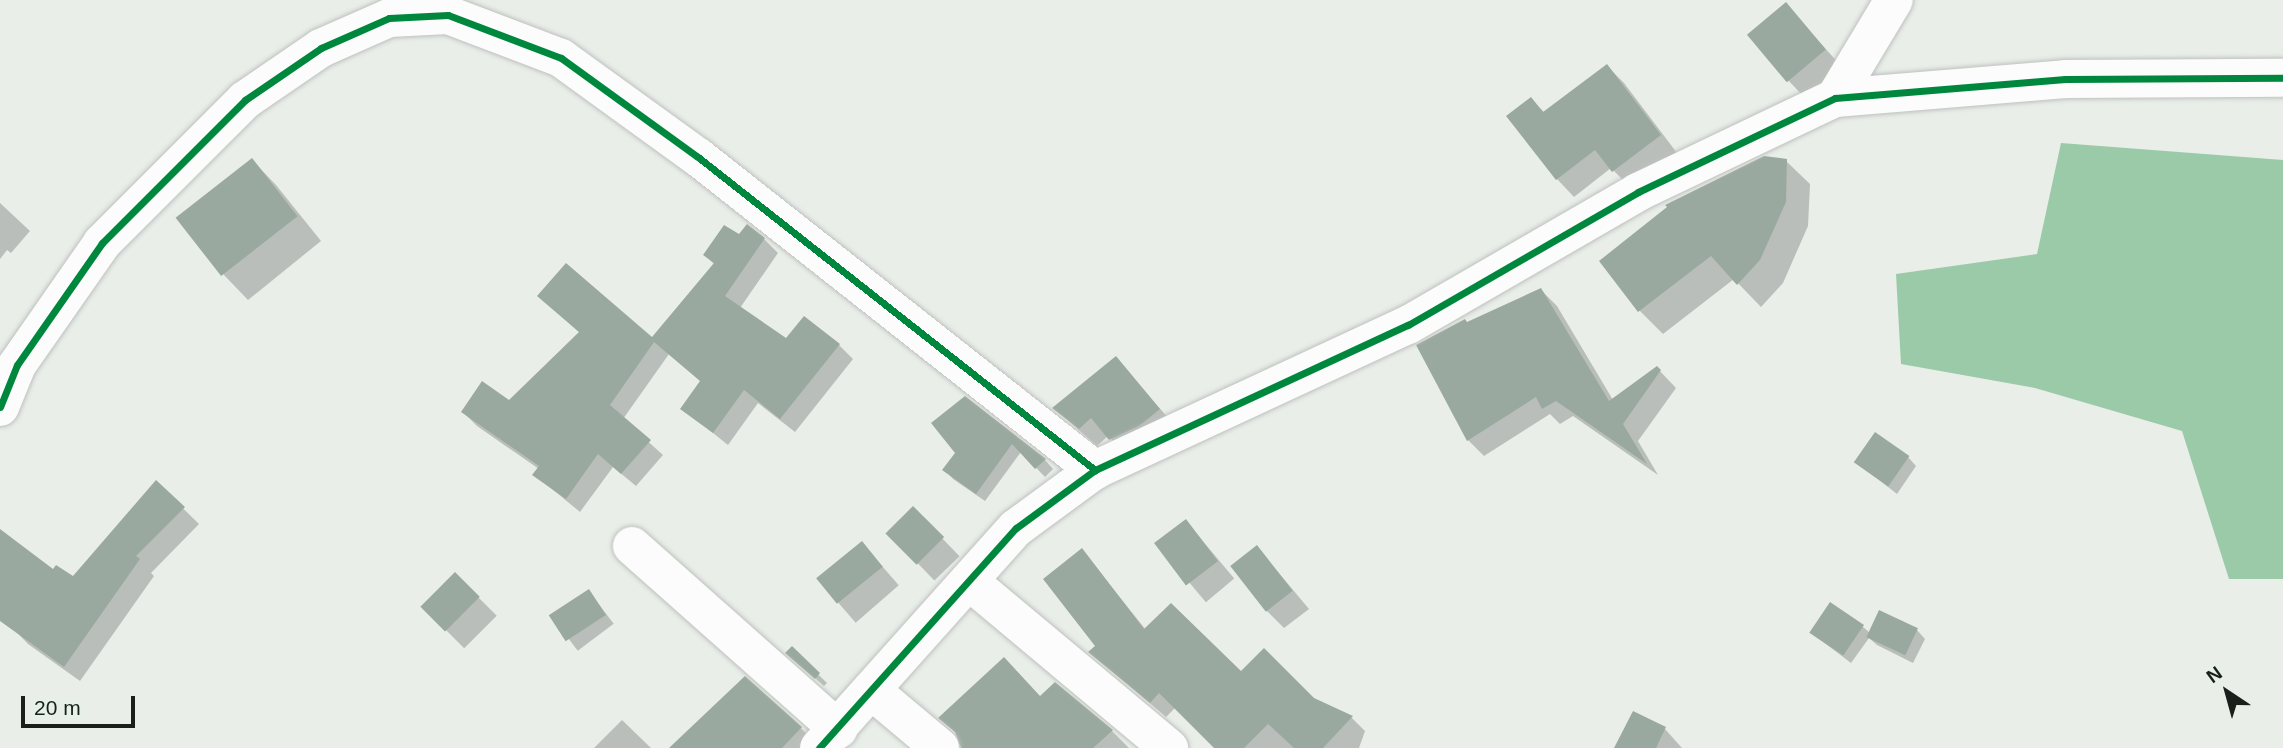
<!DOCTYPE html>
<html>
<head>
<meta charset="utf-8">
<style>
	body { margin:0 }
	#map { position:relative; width:2283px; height:748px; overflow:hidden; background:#e9eee9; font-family:Helvetica,sans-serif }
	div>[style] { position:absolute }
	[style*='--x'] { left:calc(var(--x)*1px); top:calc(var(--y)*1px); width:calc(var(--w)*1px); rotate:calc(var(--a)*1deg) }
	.water>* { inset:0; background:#9bcaa8 }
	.shadow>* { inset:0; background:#0003; transform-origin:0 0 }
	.building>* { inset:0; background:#9aa99f; transform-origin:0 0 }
	.roads { filter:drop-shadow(0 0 2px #bec1be) drop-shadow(0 0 2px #bec1be) }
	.street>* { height:38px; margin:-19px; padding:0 19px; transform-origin:19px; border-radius:19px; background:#fcfcfc }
	.secondary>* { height:38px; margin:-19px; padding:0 19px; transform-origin:19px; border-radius:19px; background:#fcfcfc }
	.cycleway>* { height:7px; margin:-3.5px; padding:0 3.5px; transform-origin:3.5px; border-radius:3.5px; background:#00873e }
	span { translate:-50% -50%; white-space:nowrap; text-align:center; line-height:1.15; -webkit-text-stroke:5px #e6f1e8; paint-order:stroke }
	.north { position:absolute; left:2192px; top:657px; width:70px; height:70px; -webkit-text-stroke:5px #e6f1e8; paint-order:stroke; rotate:324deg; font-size:19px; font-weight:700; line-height:28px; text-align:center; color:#1b1f1c }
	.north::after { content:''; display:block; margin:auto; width:24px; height:32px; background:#1b1f1c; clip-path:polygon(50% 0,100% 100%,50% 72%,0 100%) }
	.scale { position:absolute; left:21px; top:696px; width:114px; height:32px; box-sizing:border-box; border:4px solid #1b1f1c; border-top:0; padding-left:9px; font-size:21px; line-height:24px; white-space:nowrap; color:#1b1f1c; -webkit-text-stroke:5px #e6f1e8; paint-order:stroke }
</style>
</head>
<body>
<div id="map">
	<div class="water">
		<div style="clip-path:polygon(2061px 143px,2283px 160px,2283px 579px,2229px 579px,2182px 431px,2035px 388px,1901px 364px,1896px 274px,2037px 254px)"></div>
	</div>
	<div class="shadow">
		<div style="clip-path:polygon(1786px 5px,1842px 67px,1805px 98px,1788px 80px)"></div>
		<div style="clip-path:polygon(1607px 66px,1624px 83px,1677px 153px,1631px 188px,1611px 168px,1574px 197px,1557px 179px,1531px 99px,1545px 113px)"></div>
		<div style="clip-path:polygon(252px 160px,276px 185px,321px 241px,248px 300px,224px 275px,179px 219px)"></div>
		<div style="clip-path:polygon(1786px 161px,1810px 184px,1808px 226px,1783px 283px,1761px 307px,1734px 279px,1663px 334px,1640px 311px,1601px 261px)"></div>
		<div style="clip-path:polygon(0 203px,30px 231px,11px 253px,7px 250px,0 259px)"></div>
		<div style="clip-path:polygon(739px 237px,764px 239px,778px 253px,740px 308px,786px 341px,839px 345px,853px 359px,795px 432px,758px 403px,728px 445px,683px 409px,702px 382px,669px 354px,623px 419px,663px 455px,636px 486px,613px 467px,580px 512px,535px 475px,539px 469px,477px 426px,463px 412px,510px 402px,580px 333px,539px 296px,652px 340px,715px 265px,705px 255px)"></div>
		<div style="clip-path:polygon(1541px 290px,1557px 306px,1613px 400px,1657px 368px,1676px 388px,1638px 441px,1658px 475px,1573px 416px,1560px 424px,1550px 414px,1484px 456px,1468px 440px,1468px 324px)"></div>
		<div style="clip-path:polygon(1116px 358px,1176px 427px,1128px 456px,1108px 436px,1097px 446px,1054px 408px)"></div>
		<div style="clip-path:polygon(965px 398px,1045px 460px,1053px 469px,1045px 477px,1021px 452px,985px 501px,953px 479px,945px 470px,957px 453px)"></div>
		<div style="clip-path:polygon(1908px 457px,1916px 466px,1897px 494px,1856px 462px)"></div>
		<div style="clip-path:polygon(156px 482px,199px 524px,151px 573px,154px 576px,80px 681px,28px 644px,0 615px,0 551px,73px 578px)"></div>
		<div style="left:913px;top:508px;width:67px;height:35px;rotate:46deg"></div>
		<div style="left:1186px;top:521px;width:75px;height:37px;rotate:50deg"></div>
		<div style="left:862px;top:543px;width:56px;height:57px;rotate:49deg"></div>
		<div style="clip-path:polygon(1257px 547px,1309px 609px,1284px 628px,1267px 611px)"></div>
		<div style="clip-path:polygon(1082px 550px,1146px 630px,1241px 674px,1350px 716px,1365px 731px,1359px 748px,1216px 748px,1176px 707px,1166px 717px,1090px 652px,1097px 646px)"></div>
		<div style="left:455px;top:574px;width:59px;height:46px;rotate:45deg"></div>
		<div style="left:589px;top:591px;width:41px;height:45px;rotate:53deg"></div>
		<div style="clip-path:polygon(1862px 626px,1870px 633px,1917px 630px,1925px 639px,1913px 663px,1877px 645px,1869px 638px,1851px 663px,1810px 632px)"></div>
		<div style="clip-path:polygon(792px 649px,827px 683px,824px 686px,797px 662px)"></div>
		<div style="clip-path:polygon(1040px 697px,1112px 731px,1129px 748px,963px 748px,962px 739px,941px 718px)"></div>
		<div style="clip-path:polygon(622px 720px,651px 748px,594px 748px)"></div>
		<div style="clip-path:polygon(801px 728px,820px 748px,672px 748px)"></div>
		<div style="clip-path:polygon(1665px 729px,1682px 748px,1616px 748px)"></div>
	</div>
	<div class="building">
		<div style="left:1786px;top:2px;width:62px;height:51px;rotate:50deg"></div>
		<div style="clip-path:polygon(1607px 64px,1661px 135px,1612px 172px,1595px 150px,1556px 180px,1506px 116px,1531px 97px,1543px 112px)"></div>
		<div style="clip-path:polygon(1764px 156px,1787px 159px,1786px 202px,1760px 260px,1737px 285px,1711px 256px,1638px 312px,1599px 261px,1667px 207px,1665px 205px)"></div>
		<div style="left:252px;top:158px;width:74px;height:97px;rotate:52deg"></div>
		<div style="clip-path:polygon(747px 224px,765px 238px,725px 296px,786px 338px,804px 316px,840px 344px,780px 419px,744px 390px,713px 433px,680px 409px,700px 381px,654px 342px,610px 405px,651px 440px,621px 474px,598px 454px,566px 499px,532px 475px,539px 466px,461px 412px,482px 381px,509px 400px,579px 332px,537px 296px,566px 263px,652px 337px,714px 263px,703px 255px,724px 225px,739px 234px)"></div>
		<div style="clip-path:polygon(1541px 288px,1609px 401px,1657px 366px,1661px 370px,1623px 424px,1647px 464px,1556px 401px,1542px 409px,1536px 397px,1467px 441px,1416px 345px,1465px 319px,1467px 322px)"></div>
		<div style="clip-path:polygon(1116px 356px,1160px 409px,1139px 426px,1109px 440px,1091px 418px,1079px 429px,1052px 408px)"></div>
		<div style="clip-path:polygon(965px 396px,1046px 459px,1035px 469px,1012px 444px,976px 494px,942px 470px,955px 453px,931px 423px)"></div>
		<div style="left:1875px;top:432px;width:42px;height:37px;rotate:35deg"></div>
		<div style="clip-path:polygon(156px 480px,185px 507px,136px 556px,140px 559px,64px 667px,0 621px,0 529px,53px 569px,56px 565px,73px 576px)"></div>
		<div style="left:913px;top:506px;width:44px;height:39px;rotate:45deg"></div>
		<div style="left:1186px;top:519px;width:53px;height:40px;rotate:53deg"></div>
		<div style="left:862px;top:541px;width:33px;height:59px;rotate:51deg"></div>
		<div style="left:1257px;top:545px;width:58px;height:34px;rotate:52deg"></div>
		<div style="clip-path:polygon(1082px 548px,1144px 629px,1171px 603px,1241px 671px,1264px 648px,1314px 698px,1353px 716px,1323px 748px,1294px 748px,1268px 724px,1244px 748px,1214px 748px,1159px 693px,1150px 703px,1088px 652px,1095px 646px,1043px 579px)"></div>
		<div style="left:455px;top:572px;width:35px;height:49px;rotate:45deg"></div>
		<div style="left:589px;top:589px;width:31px;height:48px;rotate:57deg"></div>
		<div style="left:1830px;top:602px;width:41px;height:37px;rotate:34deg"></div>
		<div style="left:1879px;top:610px;width:43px;height:30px;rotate:25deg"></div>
		<div style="clip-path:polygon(792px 646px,820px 673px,815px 679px,785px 653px)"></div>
		<div style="clip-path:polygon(1004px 657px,1040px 696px,1055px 682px,1113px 730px,1093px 748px,961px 748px,955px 732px,938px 718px)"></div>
		<div style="clip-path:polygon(745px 676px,802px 727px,782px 748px,669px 748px)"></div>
		<div style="clip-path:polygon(1633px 711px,1666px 727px,1656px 748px,1614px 748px)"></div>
	</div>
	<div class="roads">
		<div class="street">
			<div style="--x:1835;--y:98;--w:114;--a:-59"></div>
			<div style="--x:0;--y:407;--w:45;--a:-68"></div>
			<div style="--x:17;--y:365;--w:149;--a:-55.1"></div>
			<div style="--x:102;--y:243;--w:202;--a:-45"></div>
			<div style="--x:245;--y:100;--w:92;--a:-34.4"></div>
			<div style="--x:321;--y:48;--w:74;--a:-23.8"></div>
			<div style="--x:389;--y:18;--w:59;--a:-2.9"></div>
			<div style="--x:448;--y:15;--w:121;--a:20.8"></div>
			<div style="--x:561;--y:58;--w:169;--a:35.9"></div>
			<div style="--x:698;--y:157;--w:506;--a:38.25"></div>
			<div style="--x:632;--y:546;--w:276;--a:41.6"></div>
			<div style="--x:969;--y:581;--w:261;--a:39.9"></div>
			<div style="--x:871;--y:690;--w:90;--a:40"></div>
		</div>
		<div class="secondary">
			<div style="--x:819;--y:748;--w:295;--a:-48.2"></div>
			<div style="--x:1016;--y:528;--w:98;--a:-36.3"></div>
			<div style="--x:1095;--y:470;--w:345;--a:-24.9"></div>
			<div style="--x:1408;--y:325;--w:266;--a:-30"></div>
			<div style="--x:1638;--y:192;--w:218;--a:-25.5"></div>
			<div style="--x:1835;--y:98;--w:231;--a:-4.7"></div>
			<div style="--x:2065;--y:79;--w:218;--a:-0.3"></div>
		</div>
	</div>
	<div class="cycleway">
		<div style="--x:0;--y:407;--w:45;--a:-68"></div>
		<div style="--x:17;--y:365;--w:149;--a:-55.1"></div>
		<div style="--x:102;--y:243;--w:202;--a:-45"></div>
		<div style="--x:245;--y:100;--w:92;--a:-34.4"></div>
		<div style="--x:321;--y:48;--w:74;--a:-23.8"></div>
		<div style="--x:389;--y:18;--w:59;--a:-2.9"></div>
		<div style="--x:448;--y:15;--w:121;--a:20.8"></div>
		<div style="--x:561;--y:58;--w:169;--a:35.9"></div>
		<div style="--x:698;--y:157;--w:506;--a:38.25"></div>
		<div style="--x:819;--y:748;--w:295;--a:-48.2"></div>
		<div style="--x:1016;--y:528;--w:98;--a:-36.3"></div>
		<div style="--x:1095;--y:470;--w:345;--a:-24.9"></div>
		<div style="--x:1408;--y:325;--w:266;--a:-30"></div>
		<div style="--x:1638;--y:192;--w:218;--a:-25.5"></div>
		<div style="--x:1835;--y:98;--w:231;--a:-4.7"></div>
		<div style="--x:2065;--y:79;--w:218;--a:-0.3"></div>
	</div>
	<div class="north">N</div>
	<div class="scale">20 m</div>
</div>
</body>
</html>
